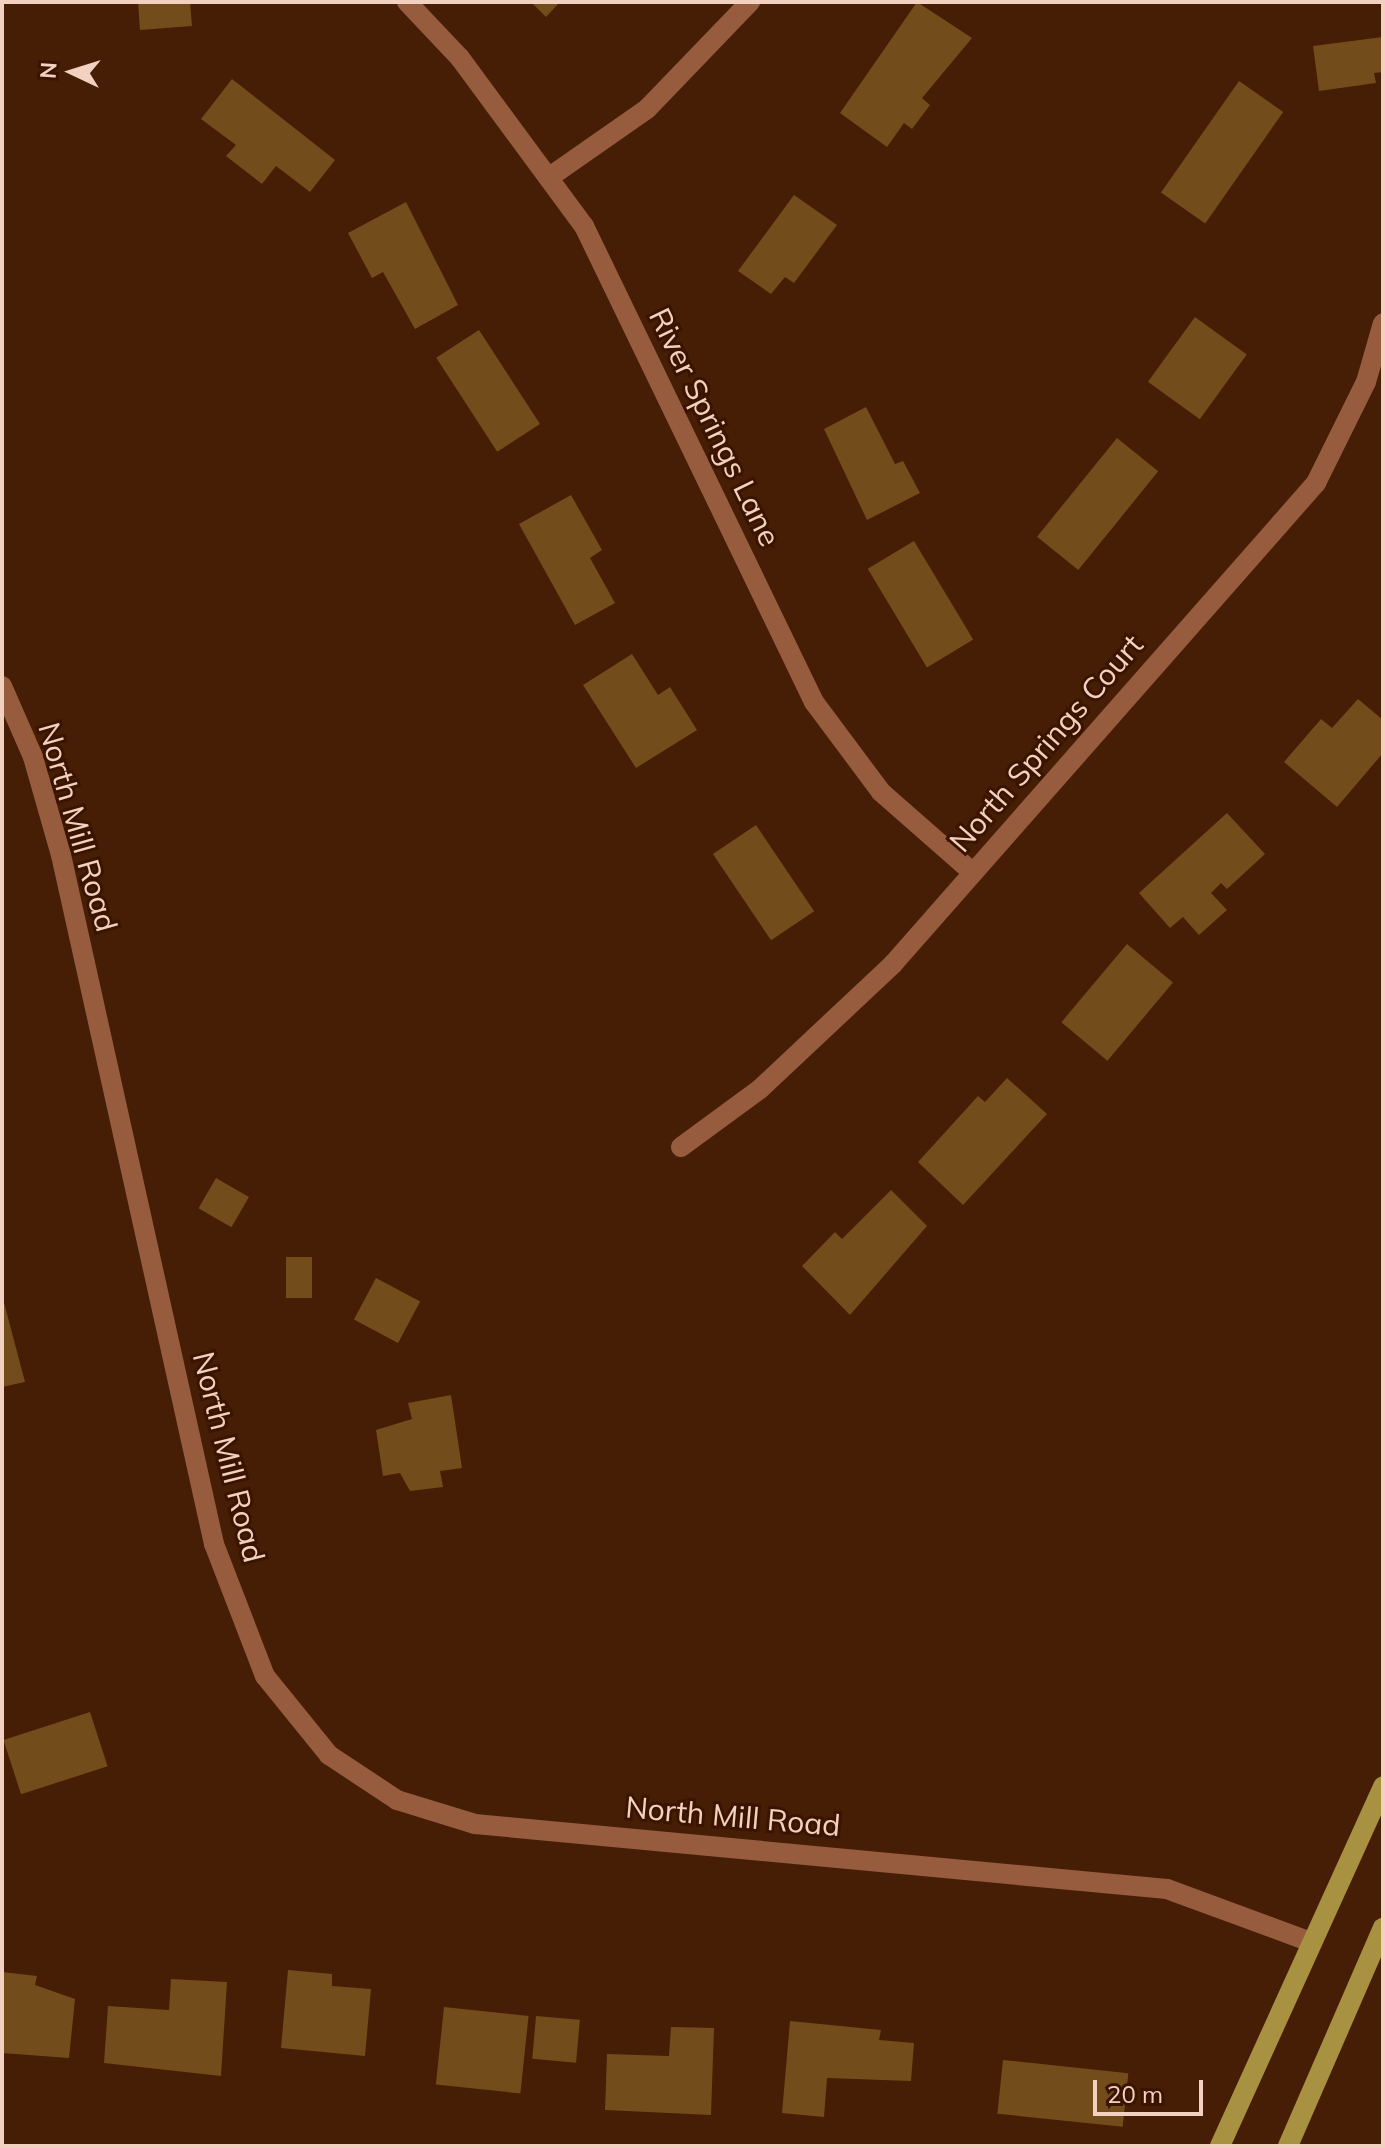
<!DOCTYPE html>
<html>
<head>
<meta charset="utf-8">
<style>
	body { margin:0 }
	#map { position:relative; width:1385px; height:2148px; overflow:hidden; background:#461e05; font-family:Mulish,sans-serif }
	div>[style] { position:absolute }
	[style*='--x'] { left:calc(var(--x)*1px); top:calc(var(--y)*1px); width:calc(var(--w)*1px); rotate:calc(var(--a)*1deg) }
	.building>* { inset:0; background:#734c1b; transform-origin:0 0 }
	.minor>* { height:20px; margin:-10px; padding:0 10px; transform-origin:10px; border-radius:10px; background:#965c3d }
	.major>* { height:20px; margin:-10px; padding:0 10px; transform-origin:10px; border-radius:10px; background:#a99142 }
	span { translate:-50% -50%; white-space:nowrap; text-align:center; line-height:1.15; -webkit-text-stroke:6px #3b1400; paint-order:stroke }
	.street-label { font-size:30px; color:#f3d1c0 }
	.frame { position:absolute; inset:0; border:4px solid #f3d1c0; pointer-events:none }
	.north { position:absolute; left:32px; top:32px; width:80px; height:80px; -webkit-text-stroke:6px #3b1400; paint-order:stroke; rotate:274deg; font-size:22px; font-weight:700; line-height:32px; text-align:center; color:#f3d1c0 }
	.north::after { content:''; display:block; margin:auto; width:28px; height:36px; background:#f3d1c0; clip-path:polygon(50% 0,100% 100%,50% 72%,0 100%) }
	.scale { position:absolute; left:1093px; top:2080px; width:110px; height:36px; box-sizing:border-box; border:4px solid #f3d1c0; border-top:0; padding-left:10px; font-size:24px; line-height:28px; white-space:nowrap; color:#f3d1c0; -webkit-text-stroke:6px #3b1400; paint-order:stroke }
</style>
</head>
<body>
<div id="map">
	<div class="building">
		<div style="clip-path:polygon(138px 2px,190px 2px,192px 26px,140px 30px)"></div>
		<div style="clip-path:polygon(531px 2px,560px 2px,546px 17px)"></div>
		<div style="clip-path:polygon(917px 2px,972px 38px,922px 98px,930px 105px,912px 129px,904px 123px,887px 147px,840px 113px)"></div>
		<div style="clip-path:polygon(1383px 37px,1383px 72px,1374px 73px,1376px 83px,1319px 91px,1313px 46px)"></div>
		<div style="clip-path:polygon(232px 79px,335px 160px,310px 192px,276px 166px,262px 184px,226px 156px,236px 145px,201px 119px)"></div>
		<div style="left:1239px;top:81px;width:54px;height:136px;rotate:35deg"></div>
		<div style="clip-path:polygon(794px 195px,837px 225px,794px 283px,785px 277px,771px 294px,738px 271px)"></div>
		<div style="clip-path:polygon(406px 202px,458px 305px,415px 329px,383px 272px,372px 278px,348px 233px)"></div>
		<div style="left:1195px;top:317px;width:64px;height:80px;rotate:36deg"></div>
		<div style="left:479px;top:330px;width:112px;height:51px;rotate:57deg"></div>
		<div style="clip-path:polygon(866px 407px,895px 464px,903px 461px,920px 493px,867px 520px,824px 429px)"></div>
		<div style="left:1117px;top:438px;width:53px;height:127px;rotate:39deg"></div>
		<div style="clip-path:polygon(571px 495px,602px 550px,590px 558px,615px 603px,575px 625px,519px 524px)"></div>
		<div style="left:914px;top:541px;width:115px;height:54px;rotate:59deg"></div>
		<div style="clip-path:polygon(632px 654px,658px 695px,670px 687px,697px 730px,636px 768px,583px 685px)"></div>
		<div style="clip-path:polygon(1358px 699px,1383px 720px,1383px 753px,1337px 807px,1284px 762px,1321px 719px,1332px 728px)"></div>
		<div style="clip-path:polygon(1227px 813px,1265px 854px,1227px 889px,1221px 883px,1211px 893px,1227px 910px,1199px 935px,1183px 917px,1170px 928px,1139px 893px)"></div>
		<div style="left:756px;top:825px;width:104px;height:52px;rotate:56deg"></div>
		<div style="left:1127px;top:944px;width:60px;height:102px;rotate:40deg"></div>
		<div style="clip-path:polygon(1007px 1078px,1047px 1114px,963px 1205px,918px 1162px,978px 1096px,985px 1102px)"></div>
		<div style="left:216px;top:1178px;width:38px;height:35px;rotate:30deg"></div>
		<div style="clip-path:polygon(891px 1190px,927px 1226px,850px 1315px,802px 1266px,835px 1232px,842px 1239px)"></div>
		<div style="left:286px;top:1257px;width:26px;height:41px"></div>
		<div style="left:376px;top:1278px;width:50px;height:47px;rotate:28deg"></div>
		<div style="clip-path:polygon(2px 1295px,25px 1382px,2px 1387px)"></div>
		<div style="clip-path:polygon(451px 1395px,462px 1468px,440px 1471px,443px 1487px,410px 1491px,400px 1473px,383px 1476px,376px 1430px,412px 1419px,408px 1403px)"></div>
		<div style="left:90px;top:1712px;width:57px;height:91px;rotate:72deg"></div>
		<div style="clip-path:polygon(288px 1970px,332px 1974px,332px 1986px,371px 1989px,365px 2056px,281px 2048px)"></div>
		<div style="clip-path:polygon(2px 1972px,37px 1976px,35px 1985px,75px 1999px,69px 2058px,2px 2053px)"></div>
		<div style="clip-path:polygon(171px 1979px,227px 1982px,221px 2076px,104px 2063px,108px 2006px,169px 2010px)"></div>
		<div style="left:444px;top:2007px;width:85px;height:78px;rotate:6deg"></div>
		<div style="left:536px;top:2016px;width:44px;height:43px;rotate:5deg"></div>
		<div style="clip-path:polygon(790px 2021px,881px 2030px,879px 2040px,914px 2043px,911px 2081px,827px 2078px,824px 2117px,782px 2113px)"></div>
		<div style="clip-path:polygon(671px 2027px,714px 2028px,711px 2115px,605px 2110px,607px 2054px,669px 2056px)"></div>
		<div style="left:1003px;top:2060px;width:126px;height:54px;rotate:6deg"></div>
	</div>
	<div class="minor">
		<div style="--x:407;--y:2;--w:77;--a:46.6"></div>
		<div style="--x:460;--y:58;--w:209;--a:53.6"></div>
		<div style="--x:584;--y:226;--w:529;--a:64.21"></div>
		<div style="--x:814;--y:702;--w:112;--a:53.3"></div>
		<div style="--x:881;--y:792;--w:121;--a:41.3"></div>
		<div style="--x:551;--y:176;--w:117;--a:-34.9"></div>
		<div style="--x:647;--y:109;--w:149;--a:-46.1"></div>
		<div style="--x:2;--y:686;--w:77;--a:66.4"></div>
		<div style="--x:33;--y:757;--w:102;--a:74.1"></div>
		<div style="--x:61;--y:855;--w:706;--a:77.48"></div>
		<div style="--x:214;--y:1544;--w:142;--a:68.9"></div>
		<div style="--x:265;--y:1676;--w:102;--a:51"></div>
		<div style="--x:329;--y:1755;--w:82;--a:33.5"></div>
		<div style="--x:397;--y:1800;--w:82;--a:17.1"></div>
		<div style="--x:475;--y:1824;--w:695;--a:5.37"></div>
		<div style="--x:1167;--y:1889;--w:150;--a:20.2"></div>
		<div style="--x:681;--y:1147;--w:98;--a:-36.3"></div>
		<div style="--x:760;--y:1089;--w:183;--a:-43.2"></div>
		<div style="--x:893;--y:964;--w:641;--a:-48.67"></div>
		<div style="--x:1316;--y:483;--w:113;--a:-63.7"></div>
		<div style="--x:1366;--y:382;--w:61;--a:-73.9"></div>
	</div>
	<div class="major">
		<div style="--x:1220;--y:2146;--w:395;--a:-65.6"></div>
		<div style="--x:1288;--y:2146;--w:238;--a:-66.5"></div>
	</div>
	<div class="street-label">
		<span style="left:715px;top:427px;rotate:64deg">River Springs Lane</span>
		<span style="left:1046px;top:743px;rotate:-49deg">North Springs Court</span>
		<span style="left:78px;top:827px;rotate:74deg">North Mill Road</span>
		<span style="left:229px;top:1457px;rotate:76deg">North Mill Road</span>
		<span style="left:733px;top:1816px;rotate:5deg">North Mill Road</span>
	</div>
	<div class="frame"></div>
	<div class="north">N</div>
	<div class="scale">20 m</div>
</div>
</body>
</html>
